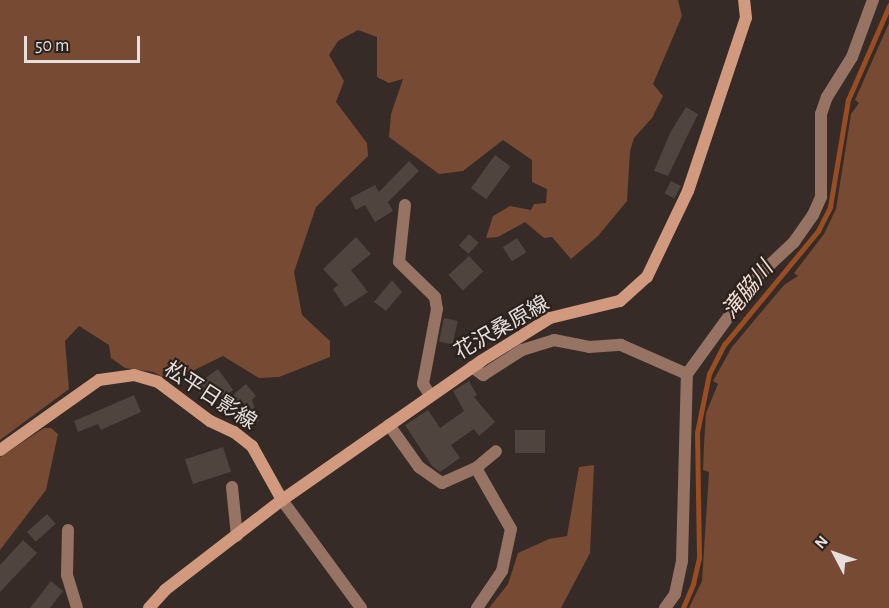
<!DOCTYPE html>
<html>
<head>
<meta charset="utf-8">
<style>
	body { margin:0 }
	#map { position:relative; width:889px; height:608px; overflow:hidden; background:#362b26; font-family:"Alegreya Sans","Noto Sans JP",sans-serif }
	div>[style] { position:absolute }
	[style*='--x'] { left:calc(var(--x)*1px); top:calc(var(--y)*1px); width:calc(var(--w)*1px); rotate:calc(var(--a)*1deg) }
	.green>* { inset:0; background:#774a33 }
	.stream>* { height:4.5px; margin:-2.25px; padding:0 2.25px; transform-origin:2.25px; border-radius:2.25px; background:#984d23 }
	.building>* { inset:0; background:#50443f; transform-origin:0 0 }
	.street>* { height:12px; margin:-6px; padding:0 6px; transform-origin:6px; border-radius:6px; background:#967362 }
	.secondary>* { height:12px; margin:-6px; padding:0 6px; transform-origin:6px; border-radius:6px; background:#d1997e }
	span { translate:-50% -50%; white-space:nowrap; text-align:center; line-height:1.15; -webkit-text-stroke:4.5px #2c221d; paint-order:stroke }
	.street-label { font-size:21px; color:#e6dfdc }
	.water-label { font-size:22px; color:#f5dfd4; font-style:italic }
	.north { position:absolute; left:805px; top:524px; width:60px; height:60px; -webkit-text-stroke:4px #2c221d; paint-order:stroke; rotate:311deg; font-size:16px; font-weight:700; line-height:24px; text-align:center; color:#e6dfdc }
	.north::after { content:''; display:block; margin:auto; width:21px; height:27px; background:#e6dfdc; clip-path:polygon(50% 0,100% 100%,50% 72%,0 100%) }
	.scale { position:absolute; left:24px; top:36px; width:116px; height:27px; box-sizing:border-box; border:3px solid #e6dfdc; border-top:0; padding-left:8px; font-size:18px; line-height:21px; white-space:nowrap; color:#e6dfdc; -webkit-text-stroke:4px #2c221d; paint-order:stroke }
</style>
</head>
<body>
<div id="map">
	<div class="green">
		<div style="clip-path:polygon(0 0,678px 0,682px 16px,653px 84px,663px 96px,652px 118px,634px 138px,630px 151px,627px 201px,598px 236px,571px 259px,552px 237px,544px 238px,525px 222px,498px 237px,486px 238px,493px 216px,510px 206px,531px 210px,534px 204px,546px 203px,547px 189px,532px 182px,532px 160px,503px 140px,463px 171px,439px 174px,389px 137px,391px 114px,403px 79px,389px 83px,377px 77px,377px 37px,358px 30px,338px 41px,329px 55px,344px 81px,336px 102px,367px 143px,368px 156px,316px 207px,294px 272px,302px 315px,330px 341px,330px 357px,279px 377px,259px 378px,223px 356px,184px 375px,176px 384px,153px 372px,125px 368px,111px 358px,109px 345px,79px 326px,65px 341px,69px 389px,0 440px)"></div>
		<div style="clip-path:polygon(889px 23px,889px 608px,689px 608px,702px 581px,709px 472px,703px 470px,704px 445px,706px 413px,718px 384px,713px 381px,732px 347px,784px 285px,798px 276px,794px 273px,824px 234px,836px 209px,851px 114px,859px 103px,855px 100px)"></div>
		<div style="clip-path:polygon(44px 428px,51px 428px,58px 434px,46px 490px,0 550px,0 457px)"></div>
		<div style="clip-path:polygon(594px 465px,590px 553px,561px 608px,489px 608px,508px 584px,518px 553px,549px 539px,567px 536px,579px 467px)"></div>
	</div>
	<div class="stream">
		<div style="--x:683;--y:608;--w:26;--a:-67"></div>
		<div style="--x:693;--y:584;--w:27;--a:-77"></div>
		<div style="--x:699;--y:558;--w:125;--a:-90.9"></div>
		<div style="--x:697;--y:433;--w:60;--a:-78.5"></div>
		<div style="--x:709;--y:374;--w:33;--a:-63"></div>
		<div style="--x:724;--y:345;--w:148;--a:-50.5"></div>
		<div style="--x:818;--y:231;--w:27;--a:-63"></div>
		<div style="--x:830;--y:207;--w:109;--a:-80.5"></div>
		<div style="--x:848;--y:100;--w:103;--a:-66.4"></div>
	</div>
	<div class="building">
		<div style="clip-path:polygon(686px 107px,698px 114px,668px 176px,654px 171px,670px 133px)"></div>
		<div style="left:495px;top:155px;width:19px;height:41px;rotate:36deg"></div>
		<div style="clip-path:polygon(409px 161px,419px 171px,388px 202px,393px 211px,375px 222px,365px 205px,356px 210px,350px 198px,375px 185px,379px 192px)"></div>
		<div style="left:671px;top:181px;width:11px;height:14px;rotate:27deg"></div>
		<div style="left:469px;top:234px;width:13px;height:15px;rotate:42deg"></div>
		<div style="clip-path:polygon(356px 237px,371px 254px,351px 270px,368px 292px,345px 307px,333px 289px,338px 285px,323px 269px)"></div>
		<div style="left:517px;top:238px;width:17px;height:17px;rotate:57deg"></div>
		<div style="left:469px;top:256px;width:21px;height:28px;rotate:47deg"></div>
		<div style="clip-path:polygon(392px 280px,402px 292px,386px 311px,374px 302px)"></div>
		<div style="left:444px;top:318px;width:14px;height:24px;rotate:12deg"></div>
		<div style="left:218px;top:369px;width:26px;height:29px;rotate:54deg"></div>
		<div style="clip-path:polygon(469px 381px,477px 395px,474px 397px,495px 422px,479px 436px,474px 429px,451px 445px,460px 458px,440px 472px,432px 466px,405px 425px,428px 410px,440px 428px,464px 411px,453px 391px)"></div>
		<div style="clip-path:polygon(246px 384px,256px 396px,252px 400px,259px 421px,244px 426px,234px 394px)"></div>
		<div style="clip-path:polygon(134px 395px,141px 412px,101px 430px,98px 424px,78px 432px,74px 421px)"></div>
		<div style="left:515px;top:430px;width:30px;height:23px"></div>
		<div style="left:223px;top:447px;width:26px;height:40px;rotate:72deg"></div>
		<div style="left:47px;top:514px;width:13px;height:27px;rotate:48deg"></div>
		<div style="clip-path:polygon(23px 540px,37px 553px,0 592px,0 565px)"></div>
		<div style="clip-path:polygon(51px 581px,63px 591px,50px 608px,30px 608px)"></div>
	</div>
	<div class="street">
		<div style="--x:405;--y:205;--w:57;--a:96"></div>
		<div style="--x:399;--y:262;--w:50;--a:44.2"></div>
		<div style="--x:435;--y:297;--w:12;--a:81"></div>
		<div style="--x:437;--y:309;--w:76;--a:100.6"></div>
		<div style="--x:423;--y:384;--w:13;--a:58"></div>
		<div style="--x:472;--y:367;--w:14;--a:36"></div>
		<div style="--x:483;--y:375;--w:46;--a:-32.7"></div>
		<div style="--x:522;--y:350;--w:34;--a:-17"></div>
		<div style="--x:554;--y:340;--w:36;--a:11"></div>
		<div style="--x:589;--y:347;--w:32;--a:-4"></div>
		<div style="--x:621;--y:345;--w:72;--a:23.7"></div>
		<div style="--x:687;--y:374;--w:122;--a:-54"></div>
		<div style="--x:759;--y:275;--w:48;--a:-43.3"></div>
		<div style="--x:794;--y:242;--w:33;--a:-55"></div>
		<div style="--x:813;--y:215;--w:20;--a:-66"></div>
		<div style="--x:821;--y:197;--w:83;--a:-90"></div>
		<div style="--x:821;--y:114;--w:18;--a:-71"></div>
		<div style="--x:827;--y:97;--w:47;--a:-58"></div>
		<div style="--x:852;--y:57;--w:61;--a:-69.8"></div>
		<div style="--x:389;--y:425;--w:52;--a:54.5"></div>
		<div style="--x:419;--y:467;--w:28;--a:35"></div>
		<div style="--x:442;--y:483;--w:37;--a:-24"></div>
		<div style="--x:476;--y:468;--w:26;--a:-40"></div>
		<div style="--x:476;--y:468;--w:70;--a:60.2"></div>
		<div style="--x:511;--y:529;--w:43;--a:102.1"></div>
		<div style="--x:502;--y:571;--w:45;--a:124"></div>
		<div style="--x:232;--y:487;--w:49;--a:84.2"></div>
		<div style="--x:282;--y:500;--w:134;--a:53.8"></div>
		<div style="--x:68;--y:530;--w:45;--a:91.3"></div>
		<div style="--x:67;--y:575;--w:34;--a:73"></div>
		<div style="--x:665;--y:608;--w:17;--a:-54"></div>
		<div style="--x:675;--y:594;--w:34;--a:-78"></div>
		<div style="--x:682;--y:561;--w:187;--a:-88.5"></div>
	</div>
	<div class="secondary">
		<div style="--x:0;--y:450;--w:121;--a:-35.3"></div>
		<div style="--x:99;--y:380;--w:35;--a:-8"></div>
		<div style="--x:134;--y:375;--w:25;--a:16"></div>
		<div style="--x:158;--y:382;--w:65;--a:36.9"></div>
		<div style="--x:210;--y:421;--w:26;--a:25"></div>
		<div style="--x:234;--y:432;--w:23;--a:38"></div>
		<div style="--x:252;--y:446;--w:62;--a:60.9"></div>
		<div style="--x:149;--y:608;--w:24;--a:-48"></div>
		<div style="--x:165;--y:590;--w:148;--a:-37.6"></div>
		<div style="--x:282;--y:500;--w:243;--a:-34.9"></div>
		<div style="--x:481;--y:361;--w:81;--a:-31.9"></div>
		<div style="--x:550;--y:318;--w:72;--a:-13.7"></div>
		<div style="--x:620;--y:301;--w:36;--a:-42"></div>
		<div style="--x:647;--y:277;--w:95;--a:-64.5"></div>
		<div style="--x:688;--y:191;--w:182;--a:-71.5"></div>
		<div style="--x:746;--y:18;--w:18;--a:-96"></div>
	</div>
	<div class="street-label">
		<span style="left:502px;top:328px;rotate:-30deg">花沢桑原線</span>
		<span style="left:210px;top:396px;rotate:33deg">松平日影線</span>
	</div>
	<div class="water-label">
		<span style="left:748px;top:290px;rotate:-51deg">滝脇川</span>
	</div>
	<div class="north">N</div>
	<div class="scale">50 m</div>
</div>
</body>
</html>
